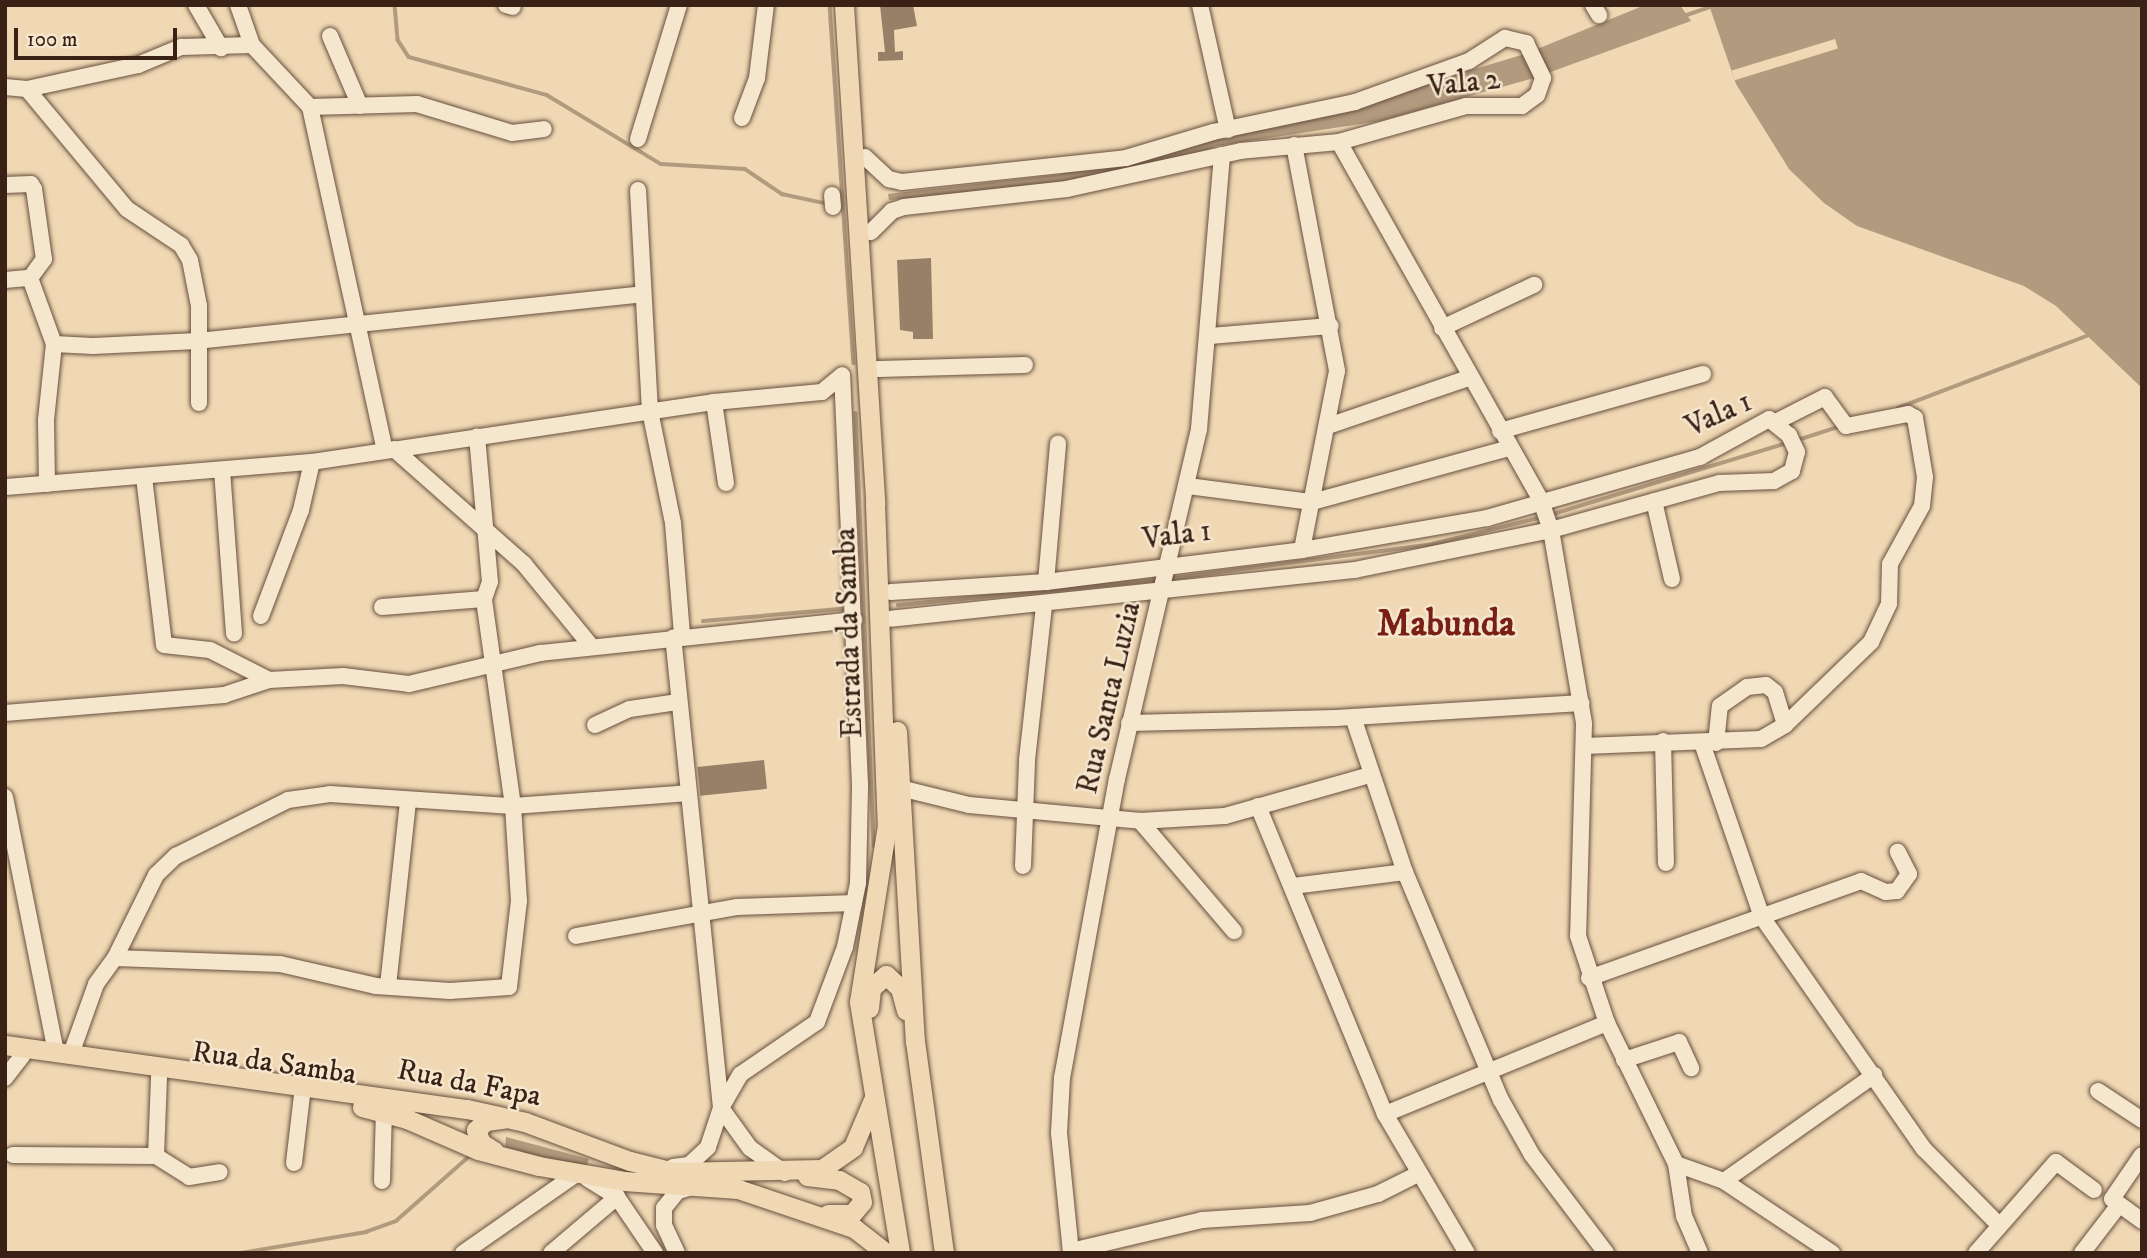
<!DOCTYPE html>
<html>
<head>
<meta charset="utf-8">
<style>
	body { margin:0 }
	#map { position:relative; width:2147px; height:1258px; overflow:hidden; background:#f0d8b4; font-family:"IM FELL DW Pica",serif }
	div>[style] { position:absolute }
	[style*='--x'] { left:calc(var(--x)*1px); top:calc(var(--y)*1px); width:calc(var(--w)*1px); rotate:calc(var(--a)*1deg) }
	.water>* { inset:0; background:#b29a7e }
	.pier>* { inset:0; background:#f0d8b4; transform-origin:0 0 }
	.stream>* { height:3.5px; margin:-1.75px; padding:0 1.75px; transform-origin:1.75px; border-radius:1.75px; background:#b29a7e }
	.building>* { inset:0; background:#988068; transform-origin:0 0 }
	.roads { filter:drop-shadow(0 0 2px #674f3e) drop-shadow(0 0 2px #674f3e) }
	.minor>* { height:16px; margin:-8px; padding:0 8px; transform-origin:8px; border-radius:8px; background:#f5e6ce }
	.major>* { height:19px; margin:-9.5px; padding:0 9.5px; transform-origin:9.5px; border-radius:9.5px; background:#f0d8b4 }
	span { translate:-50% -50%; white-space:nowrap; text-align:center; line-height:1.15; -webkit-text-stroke:5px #f5e6ce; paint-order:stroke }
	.street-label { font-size:30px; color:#392116 }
	.district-label { font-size:37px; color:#7a1f14; font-weight:700 }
	.frame { position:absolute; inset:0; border:7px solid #392116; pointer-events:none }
	.scale { position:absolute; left:14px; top:28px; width:163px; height:32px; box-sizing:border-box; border:4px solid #392116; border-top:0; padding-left:9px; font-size:21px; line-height:24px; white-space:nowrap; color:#392116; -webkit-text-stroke:5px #f5e6ce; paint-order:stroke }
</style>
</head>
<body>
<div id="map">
	<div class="water">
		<div style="clip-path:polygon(1645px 5px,1680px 5px,1691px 21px,1534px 78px,1380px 121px,1216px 146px,1195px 155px,1057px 185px,889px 200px,888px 194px,1056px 175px,1374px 99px,1525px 54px)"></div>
		<div style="clip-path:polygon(1709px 5px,2142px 5px,2142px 388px,2056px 306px,2024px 286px,1857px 226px,1824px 203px,1789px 169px,1736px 84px)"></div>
		<div style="clip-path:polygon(506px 1137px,589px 1159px,586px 1169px,505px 1150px)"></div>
	</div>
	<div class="pier">
		<div style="left:1835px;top:39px;width:10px;height:108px;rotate:73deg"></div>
	</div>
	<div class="stream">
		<div style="--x:395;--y:5;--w:35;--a:85"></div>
		<div style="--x:398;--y:40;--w:20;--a:57"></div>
		<div style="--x:409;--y:57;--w:143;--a:15.4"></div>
		<div style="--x:547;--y:95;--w:133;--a:31.2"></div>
		<div style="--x:661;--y:164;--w:84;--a:3.4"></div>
		<div style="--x:745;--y:169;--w:45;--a:34"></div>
		<div style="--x:782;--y:194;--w:43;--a:12.1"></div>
		<div style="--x:830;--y:5;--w:359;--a:86.2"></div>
		<div style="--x:1684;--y:16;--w:28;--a:-19"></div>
		<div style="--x:1898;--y:408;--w:202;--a:-20.9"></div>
		<div style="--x:856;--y:413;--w:433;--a:87.6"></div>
		<div style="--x:1798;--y:440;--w:45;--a:-18"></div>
		<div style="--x:1550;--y:515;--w:248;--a:-16.9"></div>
		<div style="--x:1168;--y:579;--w:262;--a:-7.5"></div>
		<div style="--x:1428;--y:545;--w:118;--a:-13.7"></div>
		<div style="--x:898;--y:605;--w:263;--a:-5.5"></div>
		<div style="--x:703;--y:621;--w:139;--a:-5"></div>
		<div style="--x:241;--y:1253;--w:127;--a:-9.5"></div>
		<div style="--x:366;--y:1232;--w:32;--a:-20"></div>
		<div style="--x:396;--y:1221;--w:101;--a:-41.4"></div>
	</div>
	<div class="building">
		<div style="clip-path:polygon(880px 5px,913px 5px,917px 26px,894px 30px,895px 52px,903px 51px,903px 60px,878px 61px,878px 52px,885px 52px)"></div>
		<div style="clip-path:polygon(931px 258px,933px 339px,913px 339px,913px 332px,900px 330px,897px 260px)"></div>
		<div style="left:764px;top:760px;width:29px;height:67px;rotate:84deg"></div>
	</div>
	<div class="roads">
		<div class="minor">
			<div style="--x:196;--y:5;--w:50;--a:59.8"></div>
			<div style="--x:238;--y:5;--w:42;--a:70.7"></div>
			<div style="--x:252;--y:45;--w:85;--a:46.9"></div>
			<div style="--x:310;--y:107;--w:351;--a:77.7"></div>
			<div style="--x:506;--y:5;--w:7;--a:16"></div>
			<div style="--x:1200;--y:5;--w:128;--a:77.4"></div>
			<div style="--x:1593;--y:5;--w:12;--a:59"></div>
			<div style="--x:330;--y:36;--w:76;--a:66.8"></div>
			<div style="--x:5;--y:87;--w:22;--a:5"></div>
			<div style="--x:27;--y:89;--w:114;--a:-12.2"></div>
			<div style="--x:138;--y:65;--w:47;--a:-22.7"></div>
			<div style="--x:181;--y:47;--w:71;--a:-1.6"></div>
			<div style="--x:27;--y:89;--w:156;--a:50.2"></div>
			<div style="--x:127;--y:209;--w:65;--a:33.7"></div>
			<div style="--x:181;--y:245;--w:17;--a:59"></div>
			<div style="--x:190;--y:260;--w:47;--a:78.9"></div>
			<div style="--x:199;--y:306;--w:97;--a:90"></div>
			<div style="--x:310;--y:107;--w:107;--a:-1.6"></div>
			<div style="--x:417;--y:104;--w:99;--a:17"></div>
			<div style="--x:512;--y:133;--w:32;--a:-7"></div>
			<div style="--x:742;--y:118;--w:43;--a:-69.4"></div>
			<div style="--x:757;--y:78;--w:74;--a:-83"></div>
			<div style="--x:638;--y:139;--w:140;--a:-73"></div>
			<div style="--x:1339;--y:142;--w:412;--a:60.6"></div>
			<div style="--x:1541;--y:501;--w:31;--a:71"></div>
			<div style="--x:1551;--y:530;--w:197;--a:80.3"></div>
			<div style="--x:1584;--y:724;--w:212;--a:91.6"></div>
			<div style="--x:1578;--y:936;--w:92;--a:71.6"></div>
			<div style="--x:1607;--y:1023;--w:157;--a:63.9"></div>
			<div style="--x:1676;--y:1164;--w:51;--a:19.5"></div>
			<div style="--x:1724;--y:1181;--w:130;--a:33.7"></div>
			<div style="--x:1294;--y:145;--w:230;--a:79.2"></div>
			<div style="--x:1337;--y:371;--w:182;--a:101.1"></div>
			<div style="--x:865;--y:157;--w:33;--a:43"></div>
			<div style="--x:889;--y:179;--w:13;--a:13"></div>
			<div style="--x:902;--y:182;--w:225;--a:-6.1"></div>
			<div style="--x:1126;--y:158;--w:91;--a:-16.6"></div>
			<div style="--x:1213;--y:132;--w:145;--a:-11.9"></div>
			<div style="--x:1355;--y:102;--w:121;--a:-19.8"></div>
			<div style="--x:1469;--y:61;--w:43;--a:-32.6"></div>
			<div style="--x:1505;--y:38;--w:22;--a:13"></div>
			<div style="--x:1526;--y:43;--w:39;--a:64"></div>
			<div style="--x:1543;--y:78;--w:18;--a:109"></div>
			<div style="--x:1537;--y:95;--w:19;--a:144"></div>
			<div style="--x:1522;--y:106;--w:56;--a:180"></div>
			<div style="--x:1466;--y:106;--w:132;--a:164.2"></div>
			<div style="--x:1339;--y:142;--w:98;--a:174.8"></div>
			<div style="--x:1241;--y:151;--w:178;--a:167.7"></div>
			<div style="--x:1067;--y:189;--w:164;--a:173.7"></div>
			<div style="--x:904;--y:207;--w:13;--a:162"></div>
			<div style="--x:892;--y:211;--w:30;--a:135"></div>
			<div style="--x:5;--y:185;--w:26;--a:-2"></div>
			<div style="--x:31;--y:184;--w:6;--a:59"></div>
			<div style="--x:34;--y:189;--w:71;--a:81.9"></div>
			<div style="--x:44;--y:259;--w:24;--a:126"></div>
			<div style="--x:638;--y:190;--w:221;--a:86.9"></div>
			<div style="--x:650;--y:411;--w:114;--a:78.4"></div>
			<div style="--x:673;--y:523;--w:113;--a:85.4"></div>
			<div style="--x:832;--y:195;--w:12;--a:85"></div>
			<div style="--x:5;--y:280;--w:25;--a:-5"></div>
			<div style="--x:30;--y:278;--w:70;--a:70"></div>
			<div style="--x:54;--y:344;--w:39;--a:3"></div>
			<div style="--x:93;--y:346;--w:104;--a:-2.8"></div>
			<div style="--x:197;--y:341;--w:447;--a:-6"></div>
			<div style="--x:1442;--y:328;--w:102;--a:-25.1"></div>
			<div style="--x:1209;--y:336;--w:122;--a:-4.7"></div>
			<div style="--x:878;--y:369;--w:147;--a:-1.6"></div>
			<div style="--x:714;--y:402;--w:82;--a:81.6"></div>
			<div style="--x:1328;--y:426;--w:148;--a:-18.9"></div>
			<div style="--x:1500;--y:431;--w:211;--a:-15.7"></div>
			<div style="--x:394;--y:449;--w:174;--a:41.5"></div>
			<div style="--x:524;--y:564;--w:107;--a:50.7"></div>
			<div style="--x:222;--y:470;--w:164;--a:85.8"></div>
			<div style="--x:144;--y:477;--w:169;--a:83.2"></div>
			<div style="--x:164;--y:645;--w:46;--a:6.2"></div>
			<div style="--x:210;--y:650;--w:66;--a:27"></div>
			<div style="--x:47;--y:484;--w:64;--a:-90.9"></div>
			<div style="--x:46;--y:420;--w:76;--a:-84"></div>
			<div style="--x:1188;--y:486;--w:125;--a:7.4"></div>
			<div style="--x:1312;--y:502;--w:205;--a:-15.3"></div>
			<div style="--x:5;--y:487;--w:308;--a:-4.7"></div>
			<div style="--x:312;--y:462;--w:406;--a:-8.5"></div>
			<div style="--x:714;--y:402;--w:108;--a:-5.3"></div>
			<div style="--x:822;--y:392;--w:26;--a:-40"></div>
			<div style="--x:1654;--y:501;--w:80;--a:77"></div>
			<div style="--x:1046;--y:582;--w:139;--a:-85"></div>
			<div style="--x:891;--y:592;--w:155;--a:-3.7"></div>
			<div style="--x:1046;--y:582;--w:258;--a:-7.1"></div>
			<div style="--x:1302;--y:550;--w:188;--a:-9.8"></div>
			<div style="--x:1487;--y:518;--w:222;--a:-16"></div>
			<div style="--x:1700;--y:457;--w:79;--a:-28.8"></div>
			<div style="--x:1769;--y:419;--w:26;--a:39"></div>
			<div style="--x:1789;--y:435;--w:19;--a:65"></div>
			<div style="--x:1797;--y:452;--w:20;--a:105"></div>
			<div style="--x:1792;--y:471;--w:21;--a:151"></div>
			<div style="--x:1774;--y:481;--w:55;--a:177.9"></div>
			<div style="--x:1719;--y:483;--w:174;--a:164.4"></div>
			<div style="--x:1551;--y:530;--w:200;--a:168.5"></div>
			<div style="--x:1355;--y:570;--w:466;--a:174"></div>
			<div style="--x:382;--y:607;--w:102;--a:-4.5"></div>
			<div style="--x:261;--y:616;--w:113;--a:-69.3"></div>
			<div style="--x:301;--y:510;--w:49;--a:-77.1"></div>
			<div style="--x:5;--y:713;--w:220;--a:-4.7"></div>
			<div style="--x:224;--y:695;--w:47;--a:-18.4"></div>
			<div style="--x:269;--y:680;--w:74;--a:-3.1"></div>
			<div style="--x:343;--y:676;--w:66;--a:6.9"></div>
			<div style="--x:409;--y:684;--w:135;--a:-13.3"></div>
			<div style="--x:540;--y:653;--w:316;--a:-6"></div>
			<div style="--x:1353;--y:717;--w:163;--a:71.5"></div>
			<div style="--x:1405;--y:872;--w:247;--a:67.2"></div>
			<div style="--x:1501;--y:1100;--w:63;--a:60.6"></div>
			<div style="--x:1532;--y:1155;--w:123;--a:52.9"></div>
			<div style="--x:1129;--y:723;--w:207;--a:-1.4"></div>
			<div style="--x:1336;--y:718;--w:246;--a:-3.5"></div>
			<div style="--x:595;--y:725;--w:38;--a:-25"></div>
			<div style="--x:630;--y:709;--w:49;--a:-8.3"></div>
			<div style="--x:1663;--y:741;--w:122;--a:88.6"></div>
			<div style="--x:1702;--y:743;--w:184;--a:71"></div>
			<div style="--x:1762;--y:917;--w:283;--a:55.1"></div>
			<div style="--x:1924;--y:1149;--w:107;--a:45.4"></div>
			<div style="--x:1716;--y:743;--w:37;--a:-84"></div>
			<div style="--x:1720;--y:706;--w:33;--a:-35"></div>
			<div style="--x:1747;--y:687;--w:19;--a:-6"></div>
			<div style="--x:1766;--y:685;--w:11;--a:38"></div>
			<div style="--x:1775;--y:692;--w:34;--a:73"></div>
			<div style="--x:1584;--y:746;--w:177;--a:-2.3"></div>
			<div style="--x:1761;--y:739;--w:28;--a:-30"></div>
			<div style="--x:1785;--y:725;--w:120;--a:-44"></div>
			<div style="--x:1871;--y:642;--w:42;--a:-64.7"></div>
			<div style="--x:1889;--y:604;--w:40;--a:-88.6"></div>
			<div style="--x:1890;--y:564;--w:66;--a:-61.1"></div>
			<div style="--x:1922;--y:506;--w:29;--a:-84"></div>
			<div style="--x:1925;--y:477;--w:60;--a:-99.6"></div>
			<div style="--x:1915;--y:418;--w:8;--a:-150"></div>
			<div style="--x:1908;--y:414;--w:63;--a:169"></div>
			<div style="--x:1846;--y:426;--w:36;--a:-126"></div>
			<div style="--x:1825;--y:397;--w:55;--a:153"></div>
			<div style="--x:900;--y:788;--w:71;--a:13.8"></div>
			<div style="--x:969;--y:805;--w:172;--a:5.3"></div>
			<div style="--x:1140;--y:821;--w:85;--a:-3.4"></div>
			<div style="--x:1225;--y:816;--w:151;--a:-15.8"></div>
			<div style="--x:5;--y:797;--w:260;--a:78.7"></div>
			<div style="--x:1258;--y:806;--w:333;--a:67.6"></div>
			<div style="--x:1385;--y:1114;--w:161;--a:59.5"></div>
			<div style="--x:1140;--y:821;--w:145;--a:49.5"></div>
			<div style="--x:1023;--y:866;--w:106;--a:-87.8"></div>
			<div style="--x:1027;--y:760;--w:156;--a:-83.7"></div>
			<div style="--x:1293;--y:886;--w:113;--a:-7.1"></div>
			<div style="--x:576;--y:936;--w:164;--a:-10.2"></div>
			<div style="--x:737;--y:907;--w:117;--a:-2"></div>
			<div style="--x:115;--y:958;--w:165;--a:2.1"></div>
			<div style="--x:280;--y:964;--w:98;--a:12.9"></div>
			<div style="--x:376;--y:986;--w:74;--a:3.9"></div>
			<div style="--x:450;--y:991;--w:59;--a:-3.9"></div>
			<div style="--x:509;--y:987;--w:87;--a:-83.4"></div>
			<div style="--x:519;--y:901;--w:95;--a:-93.6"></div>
			<div style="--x:513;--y:806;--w:209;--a:-98"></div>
			<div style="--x:484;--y:599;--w:18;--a:-71"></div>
			<div style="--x:490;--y:582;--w:146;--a:-95.1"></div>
			<div style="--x:1589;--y:978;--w:289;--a:-19.6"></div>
			<div style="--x:1861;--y:881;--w:27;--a:24"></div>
			<div style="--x:1886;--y:892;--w:11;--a:-5"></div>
			<div style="--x:1897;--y:891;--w:21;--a:-55"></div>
			<div style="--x:1909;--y:874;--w:25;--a:-117"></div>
			<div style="--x:388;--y:986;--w:186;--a:-83.8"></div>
			<div style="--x:71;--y:1054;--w:74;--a:-70.3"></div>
			<div style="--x:96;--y:984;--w:32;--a:-54"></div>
			<div style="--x:115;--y:958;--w:93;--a:-63.7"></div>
			<div style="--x:156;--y:875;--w:28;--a:-44"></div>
			<div style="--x:176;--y:856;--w:125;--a:-26.6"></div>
			<div style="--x:288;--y:800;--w:42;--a:-8.1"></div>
			<div style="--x:330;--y:794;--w:183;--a:3.8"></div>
			<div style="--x:513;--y:806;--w:175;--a:-4.2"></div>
			<div style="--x:1624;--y:1060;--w:58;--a:-18.1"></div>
			<div style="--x:1679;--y:1042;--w:29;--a:65"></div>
			<div style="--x:5;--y:1078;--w:28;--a:-52"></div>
			<div style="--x:2098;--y:1091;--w:53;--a:33.4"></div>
			<div style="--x:721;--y:1108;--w:39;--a:-60"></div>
			<div style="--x:741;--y:1074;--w:92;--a:-34.4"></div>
			<div style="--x:817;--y:1022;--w:80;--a:-69.5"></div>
			<div style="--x:845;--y:947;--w:65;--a:-78.5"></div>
			<div style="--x:858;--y:883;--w:98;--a:-88.8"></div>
			<div style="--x:860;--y:785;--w:410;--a:-92.5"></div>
			<div style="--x:721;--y:1108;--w:49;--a:54.1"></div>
			<div style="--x:750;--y:1148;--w:43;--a:35.5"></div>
			<div style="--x:1385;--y:1114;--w:240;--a:-22.3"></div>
			<div style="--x:13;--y:1155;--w:143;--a:0.4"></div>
			<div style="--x:156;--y:1156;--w:39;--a:32"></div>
			<div style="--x:189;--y:1177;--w:31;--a:-9"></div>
			<div style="--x:2142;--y:1155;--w:53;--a:124.3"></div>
			<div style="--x:2112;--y:1199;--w:37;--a:36"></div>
			<div style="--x:156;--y:1156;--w:79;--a:-87.8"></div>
			<div style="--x:294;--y:1163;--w:68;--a:-83.3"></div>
			<div style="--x:1676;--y:1164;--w:53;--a:81.3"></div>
			<div style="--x:1684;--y:1216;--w:40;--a:66.6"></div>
			<div style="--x:673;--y:1167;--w:16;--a:-7"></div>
			<div style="--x:689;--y:1165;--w:26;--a:-43"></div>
			<div style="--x:708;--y:1147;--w:41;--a:-71.6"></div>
			<div style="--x:721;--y:1108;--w:473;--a:-95.8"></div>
			<div style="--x:588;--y:1179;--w:34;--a:32"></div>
			<div style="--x:617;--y:1197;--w:68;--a:55.8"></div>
			<div style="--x:382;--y:1181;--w:70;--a:-88.4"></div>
			<div style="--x:1724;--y:1181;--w:184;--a:-35.2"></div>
			<div style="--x:1071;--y:1251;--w:135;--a:-13.3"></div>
			<div style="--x:1202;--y:1220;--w:108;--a:-3.7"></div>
			<div style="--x:1310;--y:1213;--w:71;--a:-15.6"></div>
			<div style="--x:1378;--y:1194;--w:45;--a:-26.6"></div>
			<div style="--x:463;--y:1253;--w:136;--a:-34.9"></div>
			<div style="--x:551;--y:1253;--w:87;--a:-40.3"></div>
			<div style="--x:677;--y:1253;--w:31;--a:-115"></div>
			<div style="--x:664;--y:1225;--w:17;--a:-90"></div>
			<div style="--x:664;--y:1208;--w:22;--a:-51"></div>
			<div style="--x:678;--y:1191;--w:15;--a:-16"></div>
			<div style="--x:1071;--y:1253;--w:121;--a:-95.7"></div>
			<div style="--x:1059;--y:1133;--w:55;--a:-86.9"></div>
			<div style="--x:1062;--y:1078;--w:304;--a:-79.6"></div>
			<div style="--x:1117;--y:779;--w:359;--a:-76.8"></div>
			<div style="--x:1199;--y:429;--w:275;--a:-85.2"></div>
			<div style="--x:1976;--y:1253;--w:121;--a:-48.7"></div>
			<div style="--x:2056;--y:1162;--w:47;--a:36.4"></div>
			<div style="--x:2082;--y:1253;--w:61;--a:-52.4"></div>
		</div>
		<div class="major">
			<div style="--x:844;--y:5;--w:500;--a:86.4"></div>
			<div style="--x:875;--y:504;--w:321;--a:87.9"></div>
			<div style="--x:887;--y:825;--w:179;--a:99"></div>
			<div style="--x:859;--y:1002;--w:254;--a:80.7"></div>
			<div style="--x:897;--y:731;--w:311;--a:86.7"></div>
			<div style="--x:915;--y:1041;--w:214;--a:82.2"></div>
			<div style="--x:869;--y:1008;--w:20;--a:-84"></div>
			<div style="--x:871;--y:988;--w:20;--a:-41"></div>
			<div style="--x:886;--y:975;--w:19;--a:43"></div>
			<div style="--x:900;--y:988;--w:23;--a:75"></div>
			<div style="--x:5;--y:1045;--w:466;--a:7.9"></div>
			<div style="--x:467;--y:1109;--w:59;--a:12.6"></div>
			<div style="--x:525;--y:1122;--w:112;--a:20.4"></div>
			<div style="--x:630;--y:1161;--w:45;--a:14"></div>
			<div style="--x:674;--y:1172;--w:148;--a:-1.2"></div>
			<div style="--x:822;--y:1169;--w:38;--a:-35"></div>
			<div style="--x:853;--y:1147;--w:49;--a:-67.1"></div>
			<div style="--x:362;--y:1107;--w:47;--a:14.9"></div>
			<div style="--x:407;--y:1119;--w:77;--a:23.6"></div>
			<div style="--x:478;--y:1150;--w:63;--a:14.7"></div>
			<div style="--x:539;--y:1166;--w:86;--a:10"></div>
			<div style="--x:624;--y:1181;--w:114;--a:4"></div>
			<div style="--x:738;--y:1189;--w:122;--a:18.6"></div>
			<div style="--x:854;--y:1228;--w:41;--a:38"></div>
			<div style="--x:494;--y:1151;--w:15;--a:-148"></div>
			<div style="--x:481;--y:1143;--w:14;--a:-111"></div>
			<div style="--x:476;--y:1130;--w:13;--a:-42"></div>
			<div style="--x:486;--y:1121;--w:17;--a:-7"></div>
			<div style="--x:807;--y:1176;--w:32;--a:7"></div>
			<div style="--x:839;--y:1180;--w:24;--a:30"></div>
			<div style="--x:860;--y:1192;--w:10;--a:79"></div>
			<div style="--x:862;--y:1202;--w:16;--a:130"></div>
			<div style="--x:852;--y:1214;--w:24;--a:180"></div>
		</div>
	</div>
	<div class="street-label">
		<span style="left:1464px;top:84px;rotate:-6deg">Vala 2</span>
		<span style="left:1719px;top:415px;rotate:-24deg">Vala 1</span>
		<span style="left:1177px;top:536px;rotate:-7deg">Vala 1</span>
		<span style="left:850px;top:633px;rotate:-92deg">Estrada da Samba</span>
		<span style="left:1110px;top:698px;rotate:-77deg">Rua Santa Luzia</span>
		<span style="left:274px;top:1064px;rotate:8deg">Rua da Samba</span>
		<span style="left:469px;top:1084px;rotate:11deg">Rua da Fapa</span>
	</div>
	<div class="district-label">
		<span style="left:1446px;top:625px">Mabunda</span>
	</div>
	<div class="frame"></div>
	<div class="scale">100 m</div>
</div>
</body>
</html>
